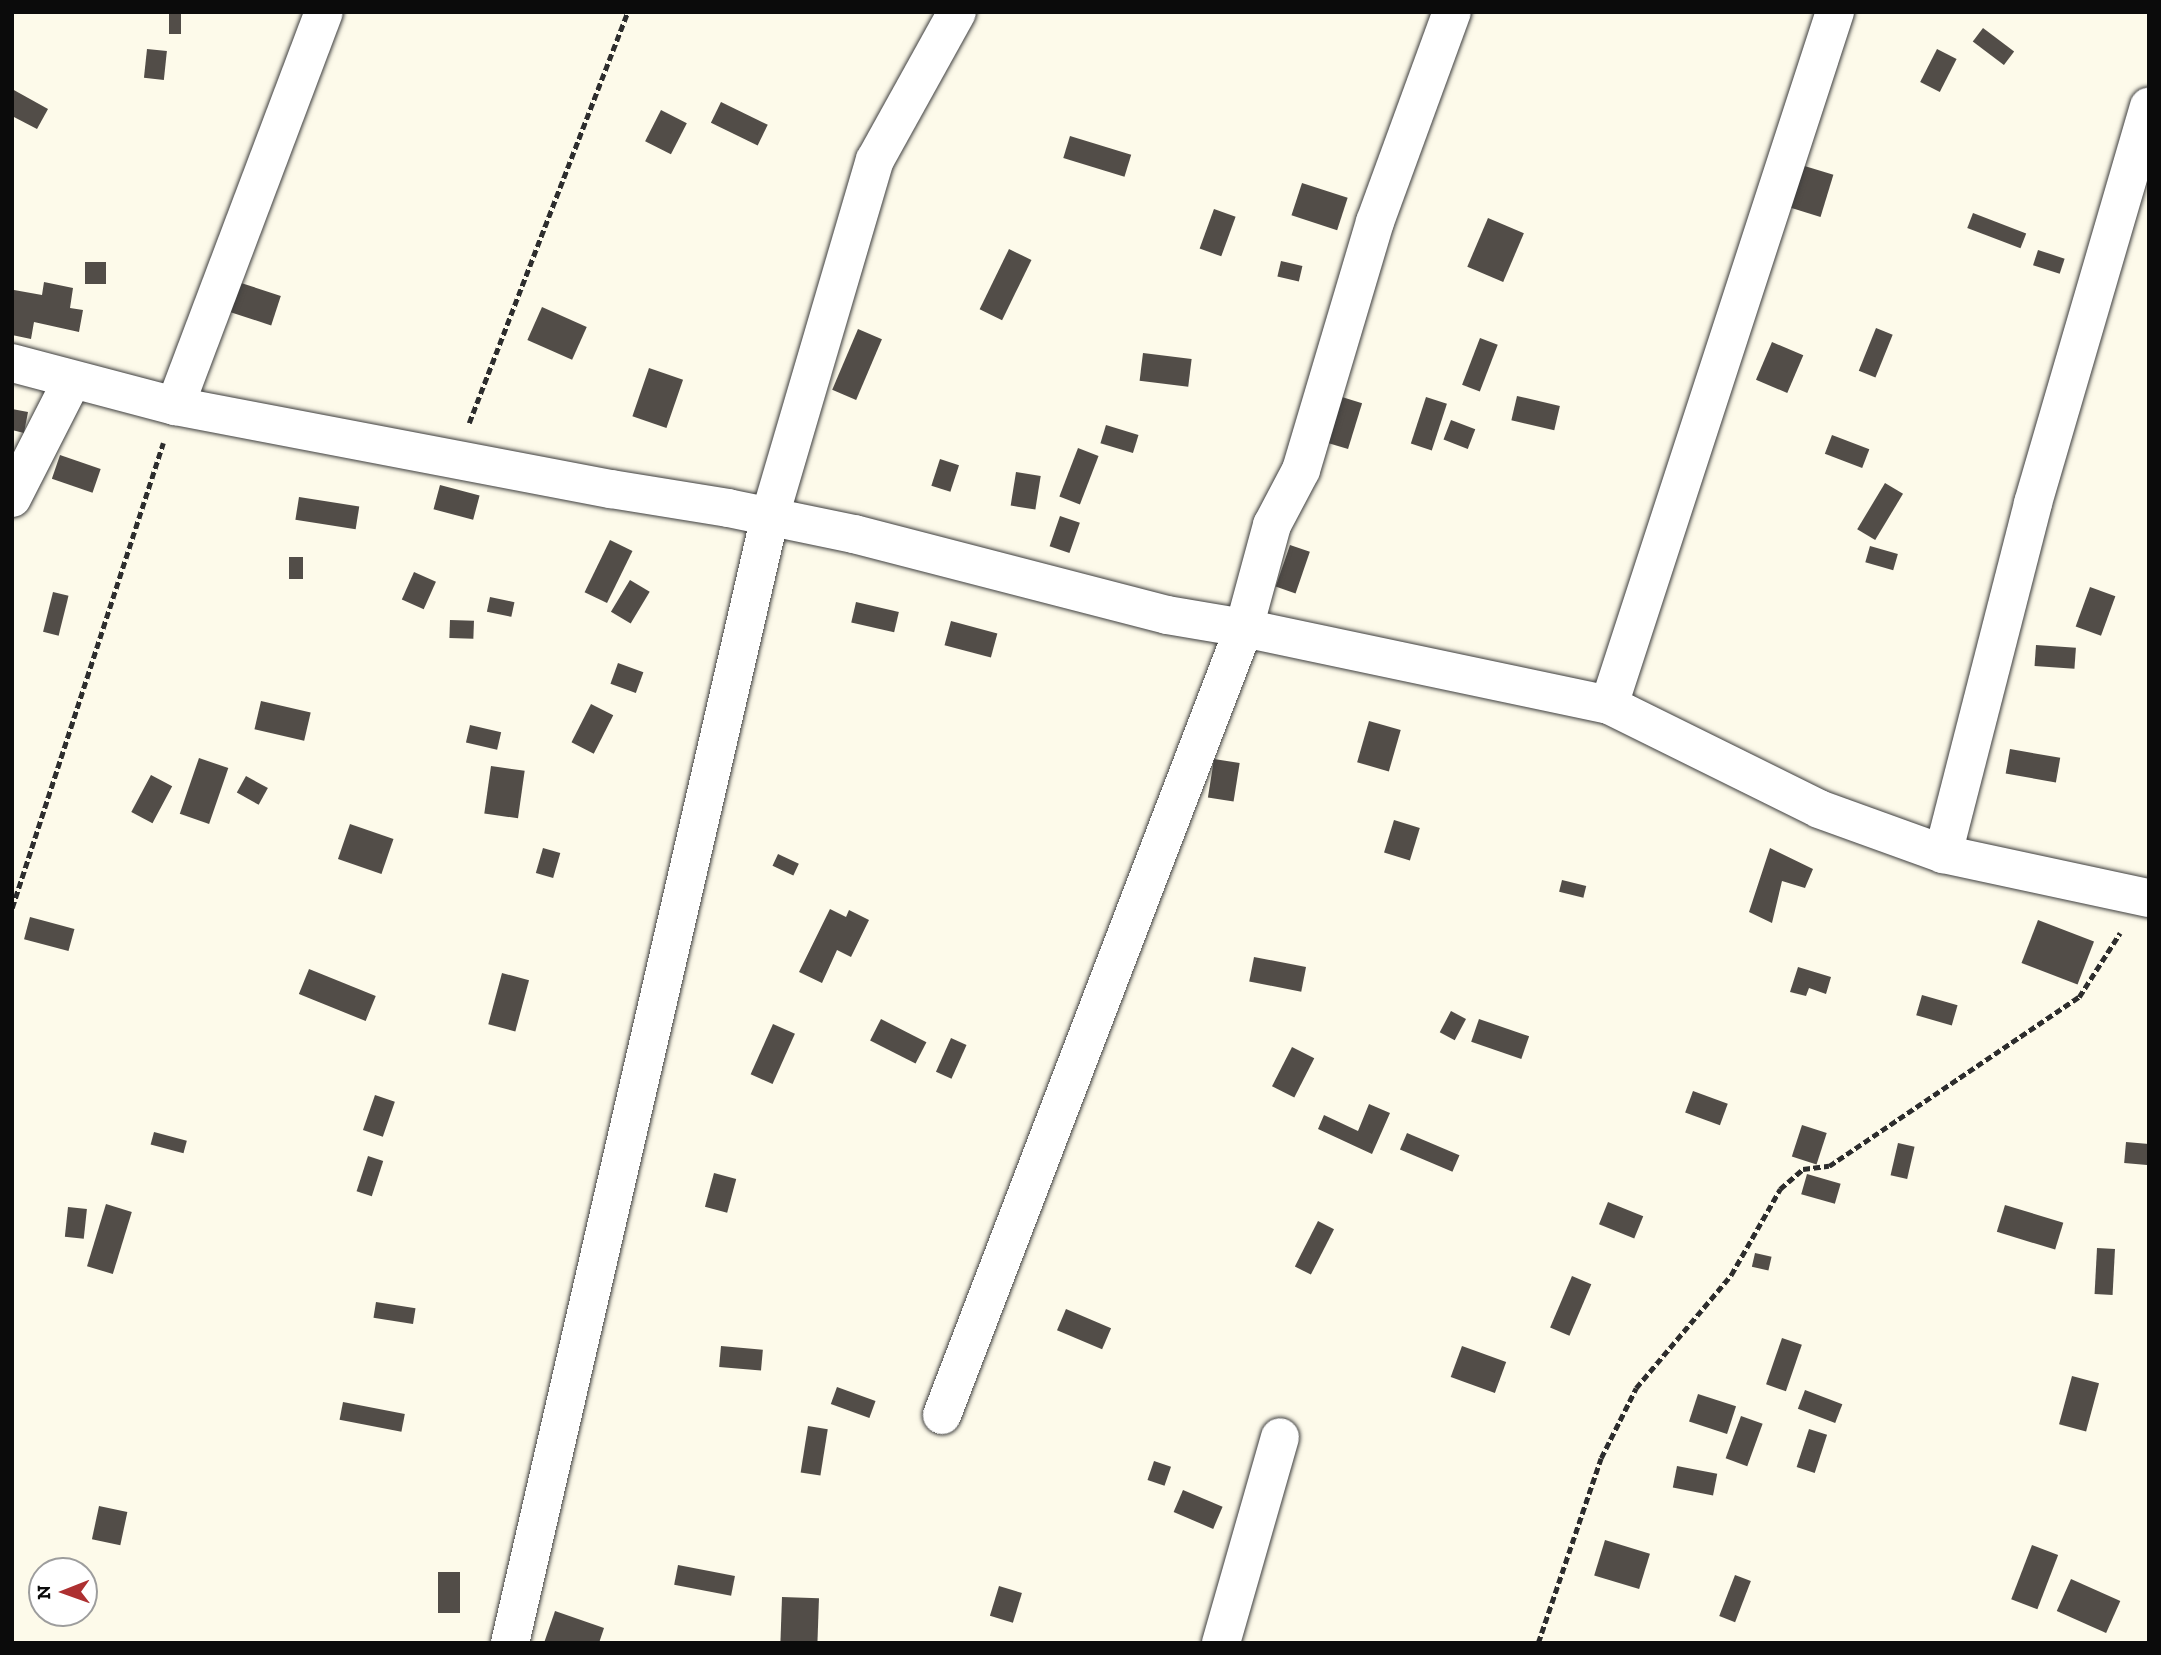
<!DOCTYPE html>
<html>
<head>
<meta charset="utf-8">
<style>
	body { margin:0 }
	#map { position:relative; width:2161px; height:1655px; overflow:hidden; background:#fdfaea; font-family:"Zilla Slab",serif }
	div>[style] { position:absolute }
	[style*='--x'] { left:calc(var(--x)*1px); top:calc(var(--y)*1px); width:calc(var(--w)*1px); rotate:calc(var(--a)*1deg) }
	.building>* { inset:0; background:#524d48; transform-origin:0 0 }
	.path>* { height:4.5px; margin-top:-2.25px; transform-origin:0; background:repeating-linear-gradient(90deg,#2d2d2d 0 7px,transparent 0 10.5px) }
	.roads { filter:drop-shadow(0 0 2px #3e3e3e) drop-shadow(0 0 2px #3e3e3e) }
	.minor>* { height:38px; margin:-19px; padding:0 19px; transform-origin:19px; border-radius:19px; background:#fff }
	span { translate:-50% -50%; white-space:nowrap; text-align:center; line-height:1.15; -webkit-text-stroke:7px #fff; paint-order:stroke }
	.frame { position:absolute; inset:0; border:14px solid #0b0b0b; pointer-events:none }
	.north { position:absolute; left:28px; top:1557px; width:70px; height:70px; box-sizing:border-box; background:#fff; border:2px solid #9d9d9d; border-radius:50%; rotate:269deg; font-size:19px; font-weight:700; line-height:28px; text-align:center; color:#0b0b0b }
	.north::after { content:''; display:block; margin:auto; width:24px; height:32px; background:#ad3031; clip-path:polygon(50% 0,100% 100%,50% 72%,0 100%) }
</style>
</head>
<body>
<div id="map">
	<div class="building">
		<div style="left:169px;top:12px;width:12px;height:22px"></div>
		<div style="left:1983px;top:28px;width:39px;height:17px;rotate:37deg"></div>
		<div style="left:147px;top:49px;width:20px;height:29px;rotate:6deg"></div>
		<div style="left:1937px;top:49px;width:22px;height:37px;rotate:27deg"></div>
		<div style="clip-path:polygon(12px 89px,48px 109px,37px 129px,12px 116px)"></div>
		<div style="left:721px;top:102px;width:52px;height:23px;rotate:26deg"></div>
		<div style="left:661px;top:110px;width:29px;height:35px;rotate:27deg"></div>
		<div style="left:1070px;top:136px;width:64px;height:23px;rotate:17deg"></div>
		<div style="left:1798px;top:164px;width:37px;height:44px;rotate:17deg"></div>
		<div style="left:1302px;top:183px;width:48px;height:34px;rotate:18deg"></div>
		<div style="left:1214px;top:209px;width:23px;height:42px;rotate:20deg"></div>
		<div style="left:1973px;top:213px;width:57px;height:16px;rotate:21deg"></div>
		<div style="left:1488px;top:218px;width:39px;height:53px;rotate:23deg"></div>
		<div style="left:1009px;top:249px;width:25px;height:67px;rotate:26deg"></div>
		<div style="left:2038px;top:250px;width:28px;height:16px;rotate:18deg"></div>
		<div style="left:1281px;top:261px;width:22px;height:16px;rotate:13deg"></div>
		<div style="left:85px;top:262px;width:21px;height:22px"></div>
		<div style="clip-path:polygon(44px 282px,73px 288px,70px 308px,83px 310px,79px 332px,34px 322px,31px 339px,12px 335px,14px 290px,42px 295px)"></div>
		<div style="left:238px;top:282px;width:45px;height:31px;rotate:18deg"></div>
		<div style="left:542px;top:307px;width:49px;height:36px;rotate:24deg"></div>
		<div style="left:1876px;top:328px;width:18px;height:46px;rotate:22deg"></div>
		<div style="left:858px;top:329px;width:26px;height:66px;rotate:23deg"></div>
		<div style="left:1480px;top:338px;width:19px;height:50px;rotate:21deg"></div>
		<div style="left:1772px;top:342px;width:34px;height:41px;rotate:23deg"></div>
		<div style="left:1143px;top:353px;width:49px;height:28px;rotate:7deg"></div>
		<div style="left:649px;top:368px;width:36px;height:51px;rotate:19deg"></div>
		<div style="left:1517px;top:396px;width:44px;height:25px;rotate:13deg"></div>
		<div style="left:1342px;top:397px;width:21px;height:48px;rotate:17deg"></div>
		<div style="left:1426px;top:397px;width:22px;height:49px;rotate:18deg"></div>
		<div style="clip-path:polygon(12px 409px,28px 412px,24px 433px,12px 430px)"></div>
		<div style="left:1451px;top:420px;width:26px;height:21px;rotate:21deg"></div>
		<div style="left:1106px;top:425px;width:34px;height:19px;rotate:17deg"></div>
		<div style="left:1832px;top:435px;width:40px;height:20px;rotate:21deg"></div>
		<div style="left:1078px;top:448px;width:22px;height:52px;rotate:21deg"></div>
		<div style="left:60px;top:455px;width:43px;height:25px;rotate:19deg"></div>
		<div style="left:940px;top:459px;width:20px;height:28px;rotate:18deg"></div>
		<div style="left:1016px;top:472px;width:25px;height:34px;rotate:9deg"></div>
		<div style="left:1885px;top:483px;width:21px;height:54px;rotate:31deg"></div>
		<div style="left:440px;top:485px;width:41px;height:25px;rotate:15deg"></div>
		<div style="left:299px;top:497px;width:61px;height:23px;rotate:9deg"></div>
		<div style="left:1060px;top:516px;width:21px;height:32px;rotate:19deg"></div>
		<div style="left:610px;top:540px;width:25px;height:58px;rotate:26deg"></div>
		<div style="left:1290px;top:545px;width:21px;height:44px;rotate:19deg"></div>
		<div style="left:1870px;top:546px;width:29px;height:17px;rotate:16deg"></div>
		<div style="left:289px;top:557px;width:14px;height:22px"></div>
		<div style="left:414px;top:572px;width:24px;height:30px;rotate:24deg"></div>
		<div style="left:630px;top:580px;width:23px;height:37px;rotate:31deg"></div>
		<div style="left:2090px;top:587px;width:27px;height:42px;rotate:20deg"></div>
		<div style="left:53px;top:592px;width:16px;height:41px;rotate:14deg"></div>
		<div style="left:490px;top:597px;width:25px;height:15px;rotate:12deg"></div>
		<div style="left:856px;top:602px;width:44px;height:21px;rotate:13deg"></div>
		<div style="left:450px;top:620px;width:24px;height:18px;rotate:2deg"></div>
		<div style="left:951px;top:621px;width:48px;height:25px;rotate:15deg"></div>
		<div style="left:2036px;top:645px;width:40px;height:21px;rotate:4deg"></div>
		<div style="left:618px;top:663px;width:27px;height:22px;rotate:20deg"></div>
		<div style="left:261px;top:701px;width:51px;height:29px;rotate:13deg"></div>
		<div style="left:591px;top:704px;width:25px;height:43px;rotate:27deg"></div>
		<div style="left:1369px;top:721px;width:33px;height:43px;rotate:16deg"></div>
		<div style="left:470px;top:725px;width:32px;height:18px;rotate:13deg"></div>
		<div style="left:2010px;top:749px;width:51px;height:25px;rotate:10deg"></div>
		<div style="left:199px;top:758px;width:31px;height:59px;rotate:19deg"></div>
		<div style="left:1214px;top:759px;width:26px;height:39px;rotate:9deg"></div>
		<div style="left:491px;top:766px;width:34px;height:48px;rotate:8deg"></div>
		<div style="left:151px;top:775px;width:24px;height:42px;rotate:28deg"></div>
		<div style="left:246px;top:776px;width:25px;height:19px;rotate:29deg"></div>
		<div style="left:1394px;top:820px;width:27px;height:34px;rotate:17deg"></div>
		<div style="left:350px;top:824px;width:46px;height:37px;rotate:19deg"></div>
		<div style="left:543px;top:848px;width:18px;height:26px;rotate:16deg"></div>
		<div style="clip-path:polygon(1770px 848px,1813px 869px,1805px 888px,1782px 881px,1772px 923px,1749px 912px)"></div>
		<div style="left:778px;top:854px;width:23px;height:13px;rotate:25deg"></div>
		<div style="left:1562px;top:880px;width:25px;height:12px;rotate:14deg"></div>
		<div style="clip-path:polygon(830px 909px,846px 917px,849px 910px,869px 920px,851px 957px,837px 950px,822px 983px,799px 972px)"></div>
		<div style="left:30px;top:917px;width:46px;height:23px;rotate:15deg"></div>
		<div style="left:2038px;top:920px;width:60px;height:46px;rotate:21deg"></div>
		<div style="left:1254px;top:957px;width:53px;height:25px;rotate:11deg"></div>
		<div style="clip-path:polygon(1798px 967px,1831px 977px,1826px 994px,1809px 988px,1806px 996px,1790px 992px)"></div>
		<div style="left:309px;top:969px;width:72px;height:27px;rotate:22deg"></div>
		<div style="left:502px;top:973px;width:28px;height:53px;rotate:15deg"></div>
		<div style="left:1922px;top:995px;width:37px;height:21px;rotate:16deg"></div>
		<div style="left:1451px;top:1011px;width:17px;height:24px;rotate:28deg"></div>
		<div style="left:881px;top:1019px;width:51px;height:24px;rotate:27deg"></div>
		<div style="left:1479px;top:1019px;width:53px;height:24px;rotate:19deg"></div>
		<div style="left:773px;top:1024px;width:24px;height:55px;rotate:24deg"></div>
		<div style="left:951px;top:1038px;width:17px;height:37px;rotate:24deg"></div>
		<div style="left:1292px;top:1047px;width:25px;height:44px;rotate:27deg"></div>
		<div style="left:1693px;top:1091px;width:37px;height:23px;rotate:20deg"></div>
		<div style="left:375px;top:1095px;width:21px;height:37px;rotate:19deg"></div>
		<div style="clip-path:polygon(1369px 1104px,1390px 1113px,1372px 1154px,1318px 1129px,1324px 1115px,1358px 1131px)"></div>
		<div style="left:1802px;top:1125px;width:26px;height:33px;rotate:18deg"></div>
		<div style="left:154px;top:1132px;width:34px;height:13px;rotate:15deg"></div>
		<div style="left:1407px;top:1133px;width:57px;height:18px;rotate:23deg"></div>
		<div style="left:2126px;top:1142px;width:23px;height:21px;rotate:5deg"></div>
		<div style="left:1898px;top:1143px;width:17px;height:33px;rotate:13deg"></div>
		<div style="left:368px;top:1156px;width:16px;height:37px;rotate:18deg"></div>
		<div style="left:714px;top:1173px;width:23px;height:35px;rotate:15deg"></div>
		<div style="left:1807px;top:1174px;width:35px;height:21px;rotate:16deg"></div>
		<div style="left:1608px;top:1202px;width:38px;height:24px;rotate:22deg"></div>
		<div style="left:106px;top:1204px;width:27px;height:65px;rotate:17deg"></div>
		<div style="left:2005px;top:1205px;width:61px;height:28px;rotate:17deg"></div>
		<div style="left:68px;top:1207px;width:19px;height:30px;rotate:6deg"></div>
		<div style="left:1318px;top:1221px;width:18px;height:51px;rotate:27deg"></div>
		<div style="left:2097px;top:1248px;width:18px;height:46px;rotate:3deg"></div>
		<div style="left:1755px;top:1253px;width:17px;height:14px;rotate:13deg"></div>
		<div style="left:1572px;top:1276px;width:21px;height:56px;rotate:23deg"></div>
		<div style="left:376px;top:1302px;width:40px;height:16px;rotate:9deg"></div>
		<div style="left:1066px;top:1309px;width:49px;height:23px;rotate:23deg"></div>
		<div style="left:1782px;top:1338px;width:21px;height:49px;rotate:19deg"></div>
		<div style="left:721px;top:1346px;width:42px;height:21px;rotate:5deg"></div>
		<div style="left:1462px;top:1346px;width:47px;height:33px;rotate:20deg"></div>
		<div style="left:2072px;top:1376px;width:28px;height:50px;rotate:15deg"></div>
		<div style="left:837px;top:1387px;width:41px;height:18px;rotate:20deg"></div>
		<div style="left:1805px;top:1390px;width:40px;height:20px;rotate:21deg"></div>
		<div style="left:1698px;top:1394px;width:40px;height:29px;rotate:18deg"></div>
		<div style="left:343px;top:1402px;width:63px;height:18px;rotate:11deg"></div>
		<div style="left:1741px;top:1416px;width:23px;height:45px;rotate:20deg"></div>
		<div style="left:808px;top:1426px;width:20px;height:47px;rotate:9deg"></div>
		<div style="left:1809px;top:1429px;width:19px;height:40px;rotate:18deg"></div>
		<div style="left:1154px;top:1461px;width:18px;height:20px;rotate:19deg"></div>
		<div style="left:1677px;top:1466px;width:41px;height:22px;rotate:11deg"></div>
		<div style="left:1183px;top:1490px;width:43px;height:24px;rotate:23deg"></div>
		<div style="left:99px;top:1506px;width:29px;height:34px;rotate:12deg"></div>
		<div style="left:1605px;top:1540px;width:47px;height:37px;rotate:17deg"></div>
		<div style="left:2032px;top:1545px;width:28px;height:58px;rotate:21deg"></div>
		<div style="left:678px;top:1565px;width:58px;height:20px;rotate:11deg"></div>
		<div style="left:438px;top:1572px;width:22px;height:41px"></div>
		<div style="left:1735px;top:1575px;width:17px;height:44px;rotate:21deg"></div>
		<div style="left:2071px;top:1579px;width:54px;height:35px;rotate:24deg"></div>
		<div style="left:999px;top:1586px;width:24px;height:31px;rotate:17deg"></div>
		<div style="left:782px;top:1597px;width:37px;height:46px;rotate:2deg"></div>
		<div style="clip-path:polygon(555px 1611px,604px 1628px,599px 1643px,544px 1643px)"></div>
	</div>
	<div class="path">
		<div style="--x:469;--y:423;--w:441;--a:-68.9"></div>
		<div style="--x:12;--y:908;--w:489;--a:-72"></div>
		<div style="--x:1538;--y:1643;--w:195;--a:-71.2"></div>
		<div style="--x:1601;--y:1458;--w:78;--a:-63.4"></div>
		<div style="--x:1636;--y:1388;--w:148;--a:-49.9"></div>
		<div style="--x:1731;--y:1275;--w:99;--a:-60.3"></div>
		<div style="--x:1780;--y:1189;--w:30;--a:-41"></div>
		<div style="--x:1803;--y:1169;--w:26;--a:-7"></div>
		<div style="--x:1829;--y:1166;--w:302;--a:-34.1"></div>
		<div style="--x:2079;--y:997;--w:76;--a:-57.4"></div>
	</div>
	<div class="roads">
		<div class="minor">
			<div style="--x:12;--y:363;--w:169;--a:14.8"></div>
			<div style="--x:175;--y:406;--w:444;--a:10.8"></div>
			<div style="--x:611;--y:489;--w:119;--a:9.2"></div>
			<div style="--x:728;--y:508;--w:129;--a:11.7"></div>
			<div style="--x:854;--y:534;--w:323;--a:14.5"></div>
			<div style="--x:1167;--y:615;--w:78;--a:9.6"></div>
			<div style="--x:1244;--y:628;--w:373;--a:11.9"></div>
			<div style="--x:1609;--y:705;--w:234;--a:26.3"></div>
			<div style="--x:1819;--y:809;--w:132;--a:19.9"></div>
			<div style="--x:1943;--y:854;--w:211;--a:12.1"></div>
			<div style="--x:175;--y:406;--w:421;--a:-69.3"></div>
			<div style="--x:12;--y:498;--w:132;--a:-63"></div>
			<div style="--x:1609;--y:705;--w:729;--a:-71.94"></div>
			<div style="--x:1943;--y:854;--w:362;--a:-75.6"></div>
			<div style="--x:2033;--y:503;--w:413;--a:-73.7"></div>
			<div style="--x:942;--y:1415;--w:843;--a:-69.01"></div>
			<div style="--x:1244;--y:628;--w:107;--a:-74.8"></div>
			<div style="--x:1272;--y:525;--w:62;--a:-62.2"></div>
			<div style="--x:1301;--y:470;--w:259;--a:-73.4"></div>
			<div style="--x:1375;--y:222;--w:224;--a:-69.9"></div>
			<div style="--x:510;--y:1643;--w:1157;--a:-77.01"></div>
			<div style="--x:770;--y:516;--w:371;--a:-73.6"></div>
			<div style="--x:875;--y:160;--w:169;--a:-61"></div>
			<div style="--x:1221;--y:1643;--w:214;--a:-74"></div>
		</div>
	</div>
	<div class="frame"></div>
	<div class="north">N</div>
</div>
</body>
</html>
